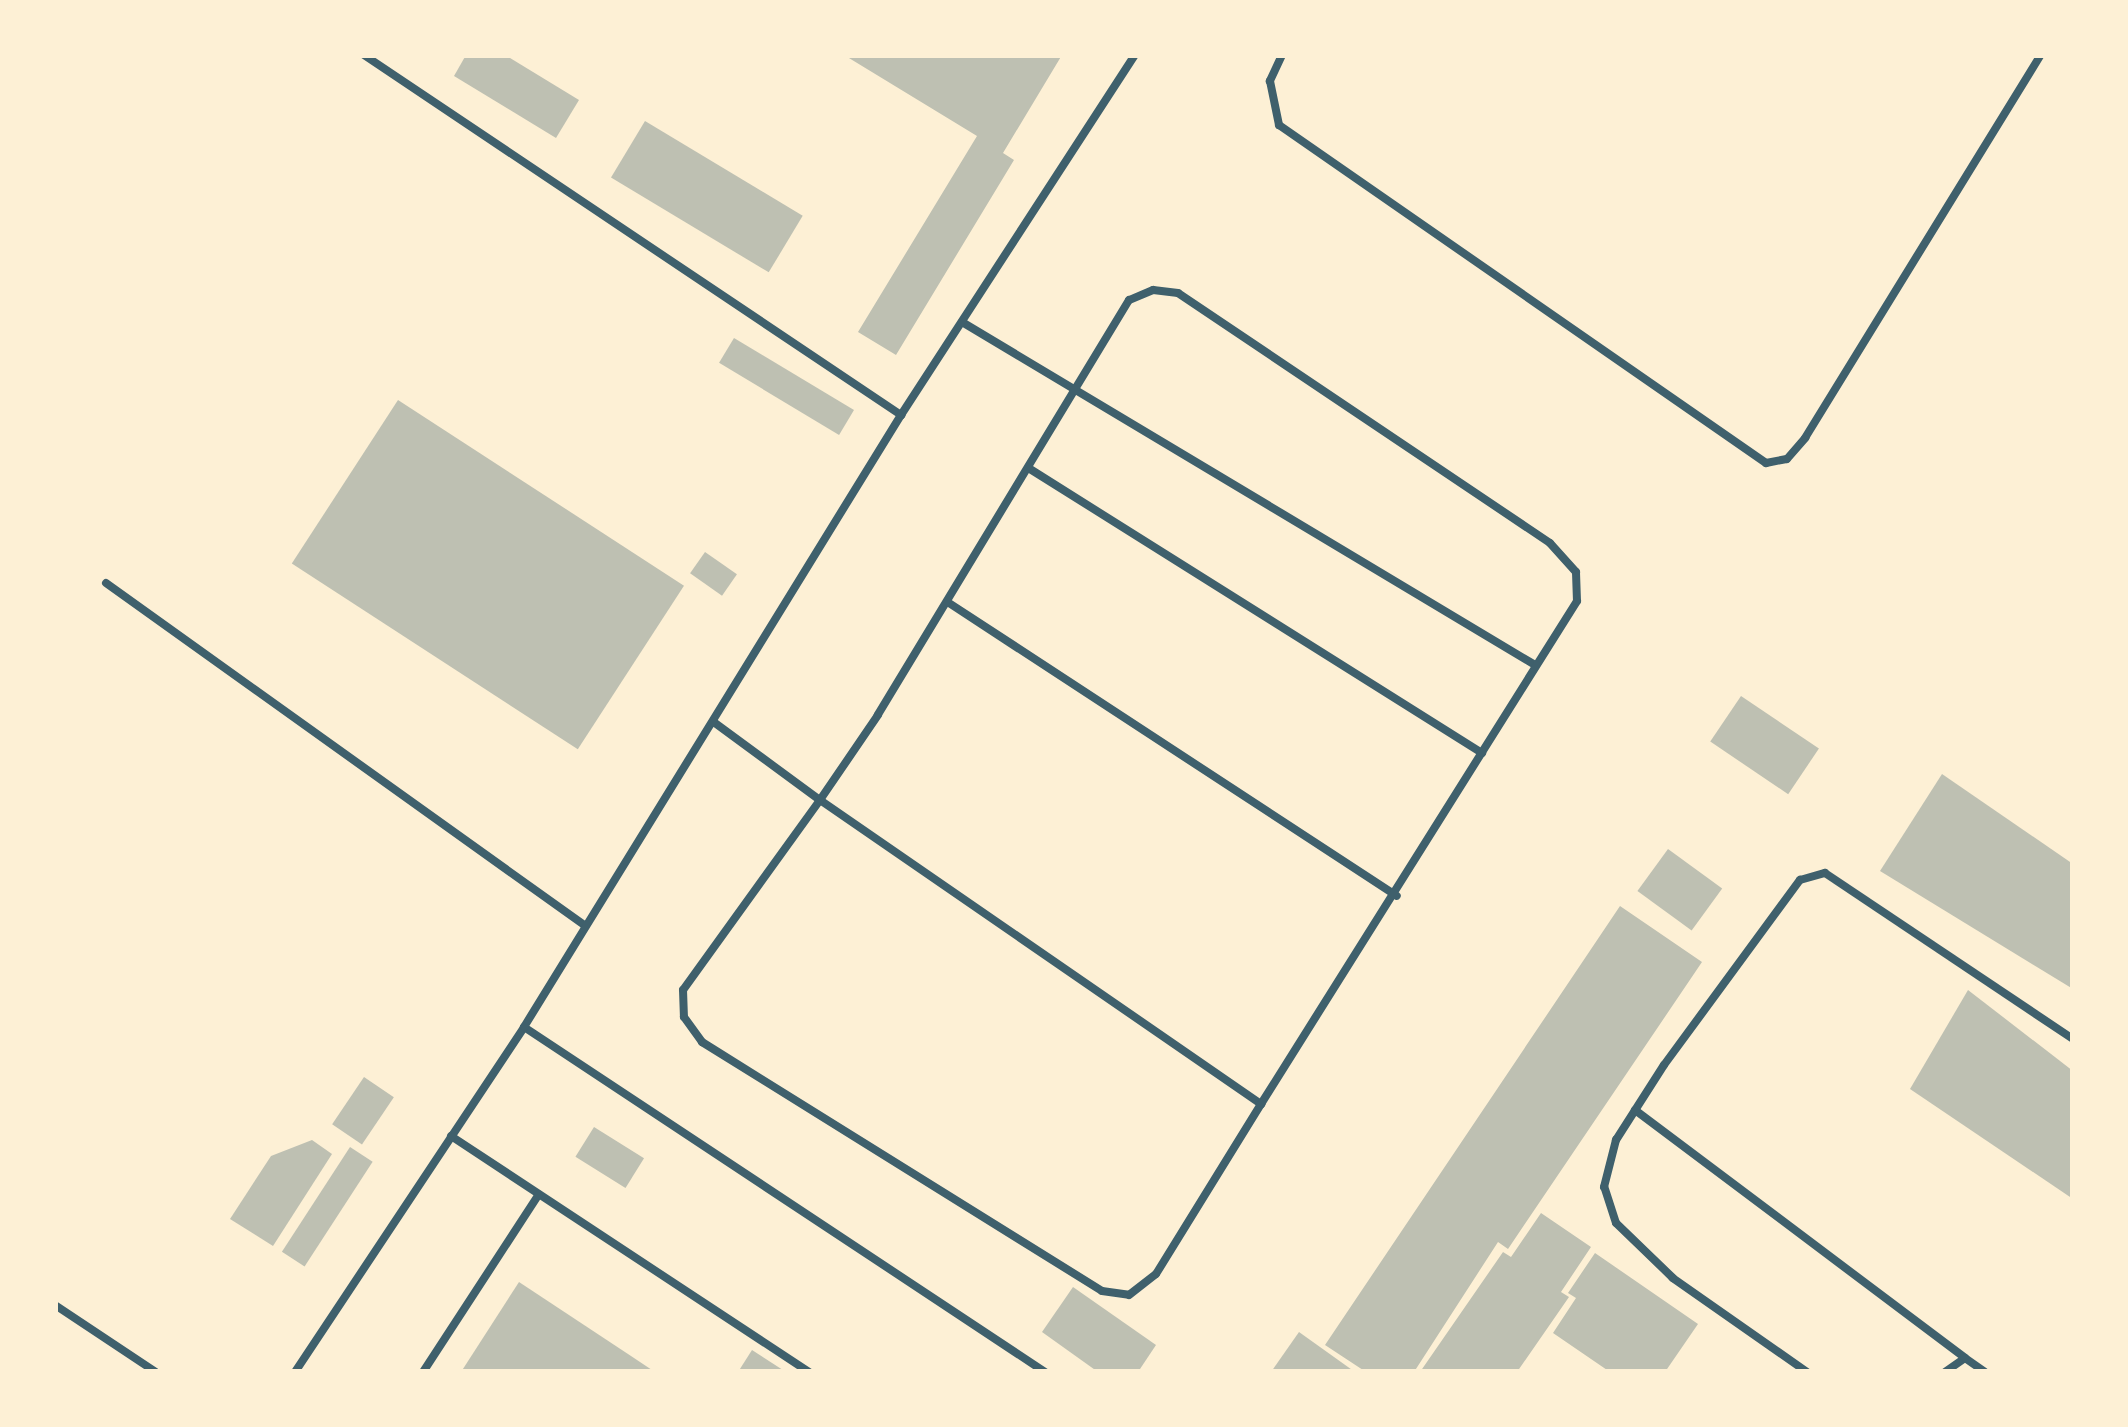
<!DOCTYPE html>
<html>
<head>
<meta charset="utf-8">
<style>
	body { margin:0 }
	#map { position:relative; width:2128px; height:1427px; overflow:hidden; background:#fdf0d5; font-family:"PT Sans",sans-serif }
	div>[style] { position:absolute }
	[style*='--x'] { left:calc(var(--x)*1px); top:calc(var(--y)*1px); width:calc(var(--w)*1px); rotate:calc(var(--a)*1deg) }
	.building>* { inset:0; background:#bec0b2; transform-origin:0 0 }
	.service>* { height:8px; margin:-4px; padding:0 4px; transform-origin:4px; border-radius:4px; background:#3f606c }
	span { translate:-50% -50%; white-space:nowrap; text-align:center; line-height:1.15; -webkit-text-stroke:10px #fdf0d5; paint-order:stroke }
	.frame { position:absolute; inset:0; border:58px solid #fdf0d5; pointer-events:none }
</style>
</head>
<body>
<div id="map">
	<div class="building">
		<div style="clip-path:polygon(466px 55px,505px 55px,579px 100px,556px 138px,454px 76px)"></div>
		<div style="clip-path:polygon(844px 55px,1062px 55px,1003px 153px,1014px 160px,896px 355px,858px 332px,977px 136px)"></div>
		<div style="left:645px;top:121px;width:184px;height:66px;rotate:31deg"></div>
		<div style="left:734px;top:338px;width:140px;height:29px;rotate:31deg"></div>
		<div style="left:398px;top:400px;width:341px;height:195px;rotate:33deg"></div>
		<div style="left:705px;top:552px;width:39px;height:26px;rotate:35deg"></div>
		<div style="left:1741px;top:696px;width:94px;height:55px;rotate:34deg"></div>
		<div style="clip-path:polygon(1942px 774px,2073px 864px,2073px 989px,1880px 871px)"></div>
		<div style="left:1668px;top:849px;width:67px;height:52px;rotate:36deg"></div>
		<div style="clip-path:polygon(1620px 906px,1702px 962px,1508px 1249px,1498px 1242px,1414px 1372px,1366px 1372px,1325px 1345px)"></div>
		<div style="clip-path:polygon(1968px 990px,2073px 1071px,2073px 1199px,1910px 1089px)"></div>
		<div style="left:364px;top:1077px;width:36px;height:57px;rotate:34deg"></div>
		<div style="left:594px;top:1127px;width:59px;height:35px;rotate:32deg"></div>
		<div style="clip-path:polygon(312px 1140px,332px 1154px,273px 1246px,230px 1219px,271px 1156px)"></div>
		<div style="left:350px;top:1147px;width:27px;height:125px;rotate:33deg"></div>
		<div style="clip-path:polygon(1541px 1213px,1591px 1247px,1561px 1292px,1569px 1297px,1517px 1372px,1420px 1372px,1503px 1252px,1511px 1257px)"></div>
		<div style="clip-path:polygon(1595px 1253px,1698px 1324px,1665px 1372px,1610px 1372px,1553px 1333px,1576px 1298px,1568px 1293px)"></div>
		<div style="clip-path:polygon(519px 1282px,631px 1356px,655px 1372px,461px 1372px)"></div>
		<div style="clip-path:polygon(1073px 1287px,1156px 1345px,1138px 1372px,1098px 1372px,1042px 1332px)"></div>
		<div style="clip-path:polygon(1299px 1332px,1355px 1372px,1271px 1372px)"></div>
		<div style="clip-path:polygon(752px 1350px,786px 1372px,738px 1372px)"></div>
	</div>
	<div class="service">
		<div style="--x:364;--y:55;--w:647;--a:33.84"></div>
		<div style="--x:1282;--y:55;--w:29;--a:115"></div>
		<div style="--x:1270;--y:81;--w:45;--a:78.4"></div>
		<div style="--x:1279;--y:125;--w:593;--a:34.76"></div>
		<div style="--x:1766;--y:463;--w:21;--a:-11"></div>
		<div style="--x:1787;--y:459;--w:28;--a:-49"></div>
		<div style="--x:1805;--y:438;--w:450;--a:-58.4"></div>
		<div style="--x:962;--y:322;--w:668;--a:30.9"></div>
		<div style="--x:1030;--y:469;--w:534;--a:32.14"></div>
		<div style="--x:106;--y:583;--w:588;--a:35.58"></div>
		<div style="--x:949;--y:603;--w:535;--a:33.19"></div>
		<div style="--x:715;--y:723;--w:130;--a:36.3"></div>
		<div style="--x:820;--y:800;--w:536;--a:34.58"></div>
		<div style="--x:1261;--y:1104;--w:594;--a:-57.86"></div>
		<div style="--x:1577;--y:601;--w:29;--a:-92"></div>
		<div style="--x:1576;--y:572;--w:39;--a:-132"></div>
		<div style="--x:1550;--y:543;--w:448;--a:-146.1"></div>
		<div style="--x:1178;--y:293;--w:25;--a:-173"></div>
		<div style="--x:1153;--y:290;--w:26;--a:157"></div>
		<div style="--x:1129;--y:300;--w:485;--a:121.2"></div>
		<div style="--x:878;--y:715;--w:103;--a:124.3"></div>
		<div style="--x:820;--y:800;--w:234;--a:125.8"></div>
		<div style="--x:683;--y:990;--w:27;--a:88"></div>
		<div style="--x:684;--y:1017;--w:31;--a:54"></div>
		<div style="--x:702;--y:1042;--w:471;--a:31.9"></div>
		<div style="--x:1102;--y:1291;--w:27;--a:8"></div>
		<div style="--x:1129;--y:1295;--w:34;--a:-38"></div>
		<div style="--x:1156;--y:1274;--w:200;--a:-58.3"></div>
		<div style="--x:524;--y:1027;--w:625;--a:33.51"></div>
		<div style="--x:1635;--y:1110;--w:413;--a:36.9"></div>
		<div style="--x:451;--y:1136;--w:429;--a:33.4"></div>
		<div style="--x:55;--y:1305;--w:121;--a:33.6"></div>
		<div style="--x:295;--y:1372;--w:414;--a:-56.4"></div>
		<div style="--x:524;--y:1027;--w:719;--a:-58.37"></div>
		<div style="--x:901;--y:415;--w:429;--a:-57"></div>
		<div style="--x:423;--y:1372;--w:212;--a:-56.9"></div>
		<div style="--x:1807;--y:1372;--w:164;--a:-145"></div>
		<div style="--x:1673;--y:1278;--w:79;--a:-136"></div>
		<div style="--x:1616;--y:1223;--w:38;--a:-108"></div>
		<div style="--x:1604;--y:1187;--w:49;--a:-75.7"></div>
		<div style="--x:1616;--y:1140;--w:89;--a:-57.4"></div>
		<div style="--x:1664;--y:1065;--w:230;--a:-53.7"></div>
		<div style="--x:1800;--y:880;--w:26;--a:-16"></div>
		<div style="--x:1825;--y:873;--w:298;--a:33.8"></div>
		<div style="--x:1945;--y:1372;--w:24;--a:-35"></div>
		<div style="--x:1965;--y:1358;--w:24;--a:35"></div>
	</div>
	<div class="frame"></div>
</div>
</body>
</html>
